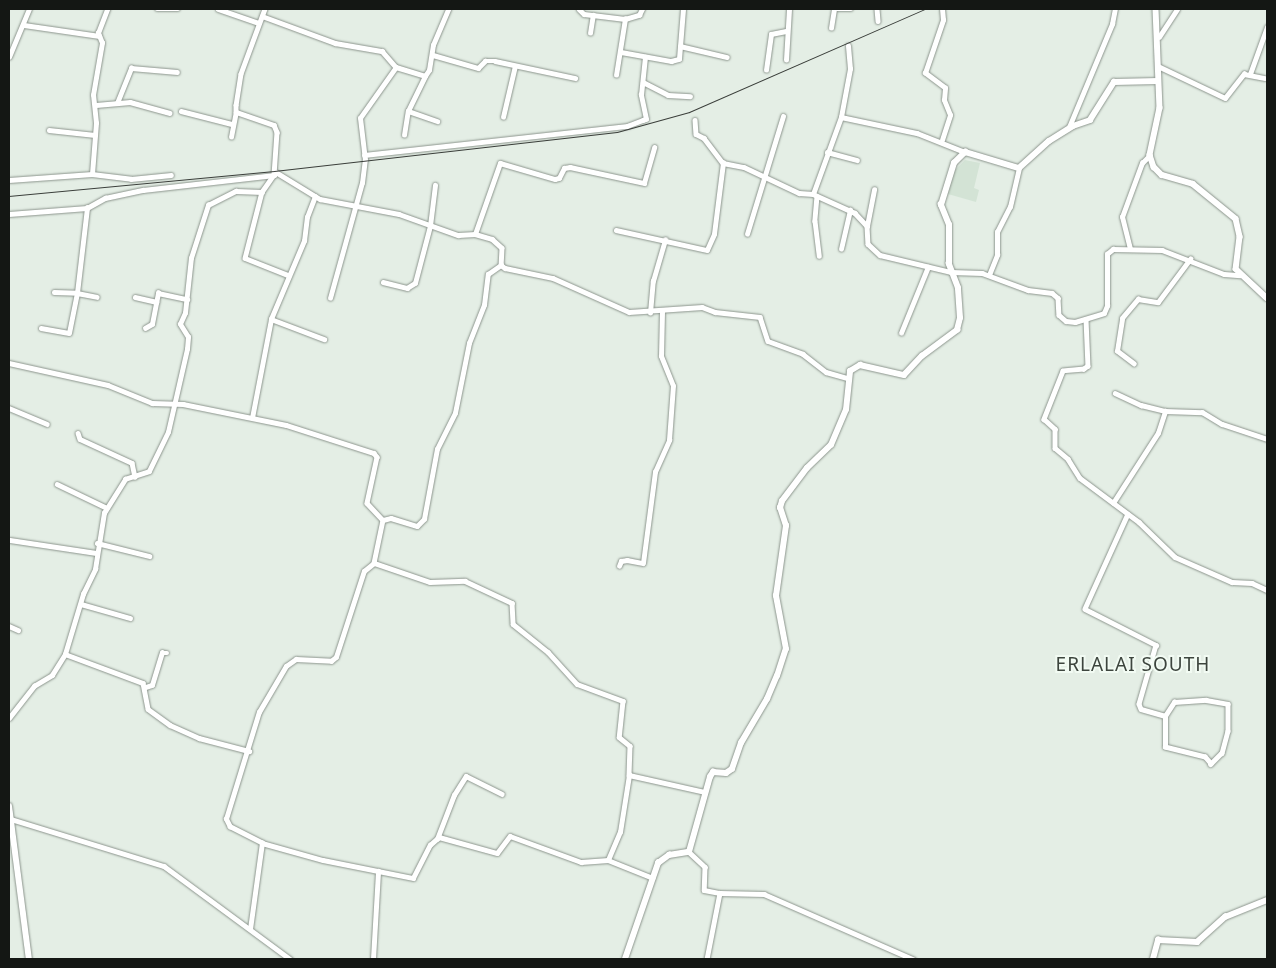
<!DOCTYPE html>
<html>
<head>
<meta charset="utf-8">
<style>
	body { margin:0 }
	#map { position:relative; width:1276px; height:968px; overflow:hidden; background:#e4eee5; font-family:"Noto Sans",sans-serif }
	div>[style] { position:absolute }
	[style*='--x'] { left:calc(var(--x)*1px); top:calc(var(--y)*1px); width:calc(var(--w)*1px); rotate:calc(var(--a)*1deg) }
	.built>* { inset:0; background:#d3e3d5 }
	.roads { filter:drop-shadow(0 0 1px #8c958d) drop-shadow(0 0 1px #8c958d) }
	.minor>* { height:4.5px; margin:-2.25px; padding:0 2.25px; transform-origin:2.25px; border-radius:2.25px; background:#fff }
	.tertiary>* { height:5.5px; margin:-2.75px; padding:0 2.75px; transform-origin:2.75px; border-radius:2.75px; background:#fff }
	.secondary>* { height:6px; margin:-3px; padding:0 3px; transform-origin:3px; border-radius:3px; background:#fff }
	.rail>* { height:1px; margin:-0.5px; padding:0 0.5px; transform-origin:0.5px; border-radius:0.5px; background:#3a3e3a }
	span { translate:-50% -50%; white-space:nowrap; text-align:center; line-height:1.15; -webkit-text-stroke:4px #f2fbf3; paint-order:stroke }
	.quarter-label { font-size:19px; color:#3d453e; letter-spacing:1px }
	.frame { position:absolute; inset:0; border:10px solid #141714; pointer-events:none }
</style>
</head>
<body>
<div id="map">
	<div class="built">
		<div style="clip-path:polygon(965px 160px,980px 163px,974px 188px,979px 190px,976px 202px,948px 194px,954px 171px)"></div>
	</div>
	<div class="roads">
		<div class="minor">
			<div style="--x:157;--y:9;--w:21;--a:0"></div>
			<div style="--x:218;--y:9;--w:43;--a:18.9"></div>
			<div style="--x:265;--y:9;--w:69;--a:110.3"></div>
			<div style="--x:241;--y:74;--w:31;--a:99"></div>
			<div style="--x:236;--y:105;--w:7;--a:90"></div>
			<div style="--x:236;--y:112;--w:40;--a:18.9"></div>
			<div style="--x:274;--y:125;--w:8;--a:67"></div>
			<div style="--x:277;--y:132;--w:43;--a:94"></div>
			<div style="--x:274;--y:175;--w:21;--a:125"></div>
			<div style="--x:262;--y:192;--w:68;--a:104.4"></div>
			<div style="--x:245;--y:258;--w:46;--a:21.6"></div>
			<div style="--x:579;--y:9;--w:7;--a:45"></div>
			<div style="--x:584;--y:14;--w:41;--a:7"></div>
			<div style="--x:837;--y:9;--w:14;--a:0"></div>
			<div style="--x:877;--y:9;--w:12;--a:85"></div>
			<div style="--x:262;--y:16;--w:78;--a:20.3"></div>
			<div style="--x:335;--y:43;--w:48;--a:9.7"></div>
			<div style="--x:382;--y:51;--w:21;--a:49"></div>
			<div style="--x:396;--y:67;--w:30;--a:17"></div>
			<div style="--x:425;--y:76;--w:7;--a:-56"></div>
			<div style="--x:429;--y:70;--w:25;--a:-81"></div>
			<div style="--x:433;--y:45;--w:39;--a:-67"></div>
			<div style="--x:24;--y:25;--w:76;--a:8.3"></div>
			<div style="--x:831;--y:28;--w:19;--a:-81"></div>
			<div style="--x:590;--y:33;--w:18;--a:-81"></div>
			<div style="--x:1159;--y:37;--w:33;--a:-57"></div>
			<div style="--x:680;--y:46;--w:48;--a:13.2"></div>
			<div style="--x:621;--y:52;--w:51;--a:10.2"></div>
			<div style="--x:671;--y:61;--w:8;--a:-14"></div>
			<div style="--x:679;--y:59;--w:50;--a:-85.4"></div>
			<div style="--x:433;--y:55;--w:47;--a:16.1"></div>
			<div style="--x:478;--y:68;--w:10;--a:-45"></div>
			<div style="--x:485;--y:61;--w:10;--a:0"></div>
			<div style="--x:495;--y:61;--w:82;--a:12"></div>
			<div style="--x:9;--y:57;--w:52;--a:-67.4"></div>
			<div style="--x:786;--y:60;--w:51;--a:-86.6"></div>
			<div style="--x:1158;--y:66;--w:74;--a:25.5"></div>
			<div style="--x:1225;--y:98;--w:31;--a:-52"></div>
			<div style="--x:1244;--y:74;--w:21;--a:11"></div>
			<div style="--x:766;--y:70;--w:36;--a:-82"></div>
			<div style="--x:771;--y:34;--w:15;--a:-11"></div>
			<div style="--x:1250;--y:74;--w:50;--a:-70.1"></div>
			<div style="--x:616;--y:75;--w:57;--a:-80.9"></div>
			<div style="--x:625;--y:19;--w:15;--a:-16"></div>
			<div style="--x:639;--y:15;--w:7;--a:-63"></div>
			<div style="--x:643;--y:82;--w:28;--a:27"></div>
			<div style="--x:668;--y:95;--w:22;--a:3"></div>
			<div style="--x:117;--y:103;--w:38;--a:-68"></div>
			<div style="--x:131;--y:68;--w:46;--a:5"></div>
			<div style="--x:96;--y:105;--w:34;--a:-5"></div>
			<div style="--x:130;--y:102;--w:41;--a:15.4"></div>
			<div style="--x:181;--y:111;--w:53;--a:14.3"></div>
			<div style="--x:408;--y:111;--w:31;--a:19"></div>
			<div style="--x:503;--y:117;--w:52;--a:-76.8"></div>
			<div style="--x:841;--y:117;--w:78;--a:11.9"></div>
			<div style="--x:917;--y:133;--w:52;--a:21.6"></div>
			<div style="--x:695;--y:120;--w:14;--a:86"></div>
			<div style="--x:696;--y:134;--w:9;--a:27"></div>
			<div style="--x:704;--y:138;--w:31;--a:53"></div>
			<div style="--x:723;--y:163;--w:21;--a:11"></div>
			<div style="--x:744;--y:167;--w:61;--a:25.3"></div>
			<div style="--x:799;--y:193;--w:14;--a:4"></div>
			<div style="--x:813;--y:194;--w:46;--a:24.3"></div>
			<div style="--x:855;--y:213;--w:18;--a:47"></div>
			<div style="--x:867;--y:226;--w:18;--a:87"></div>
			<div style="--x:868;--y:244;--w:16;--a:43"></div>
			<div style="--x:880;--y:255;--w:73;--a:13.5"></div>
			<div style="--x:951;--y:272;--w:31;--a:2"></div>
			<div style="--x:982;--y:273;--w:49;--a:20.3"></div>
			<div style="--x:1028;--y:290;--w:24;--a:7"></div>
			<div style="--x:1052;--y:293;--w:8;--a:40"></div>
			<div style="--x:1058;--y:298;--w:17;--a:87"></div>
			<div style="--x:1059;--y:315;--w:9;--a:41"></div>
			<div style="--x:1066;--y:321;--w:9;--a:6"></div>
			<div style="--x:1075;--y:322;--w:30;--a:-17"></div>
			<div style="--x:1104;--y:313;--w:8;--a:-67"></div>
			<div style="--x:1107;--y:306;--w:52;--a:-90"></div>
			<div style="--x:1107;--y:254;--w:8;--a:-40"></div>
			<div style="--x:1113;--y:249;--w:49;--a:1.2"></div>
			<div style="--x:1162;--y:250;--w:66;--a:21.2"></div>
			<div style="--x:1224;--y:274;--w:16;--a:4"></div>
			<div style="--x:1069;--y:127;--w:112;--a:-67.3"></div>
			<div style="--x:1112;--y:24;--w:15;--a:-79"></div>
			<div style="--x:49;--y:130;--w:46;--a:6.2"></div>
			<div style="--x:404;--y:135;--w:24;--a:-81"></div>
			<div style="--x:408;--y:111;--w:39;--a:-64"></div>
			<div style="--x:231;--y:137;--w:25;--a:-79"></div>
			<div style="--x:942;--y:140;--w:26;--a:-72"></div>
			<div style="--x:950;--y:115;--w:16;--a:-112"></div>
			<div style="--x:944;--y:100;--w:12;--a:-85"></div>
			<div style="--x:945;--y:88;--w:25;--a:-143"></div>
			<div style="--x:925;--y:73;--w:56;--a:-71.2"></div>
			<div style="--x:943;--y:20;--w:11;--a:-95"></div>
			<div style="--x:827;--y:152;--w:31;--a:15"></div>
			<div style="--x:364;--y:155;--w:265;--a:-6.3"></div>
			<div style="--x:627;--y:126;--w:17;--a:-21"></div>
			<div style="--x:643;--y:120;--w:3;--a:-18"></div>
			<div style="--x:646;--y:119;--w:25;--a:-102"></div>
			<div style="--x:641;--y:95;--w:38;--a:-84"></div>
			<div style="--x:274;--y:171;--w:54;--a:31.3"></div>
			<div style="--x:320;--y:199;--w:80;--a:10.8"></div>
			<div style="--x:399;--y:214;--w:63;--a:19.6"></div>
			<div style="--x:458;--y:235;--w:17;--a:-3"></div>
			<div style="--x:475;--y:234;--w:18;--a:16"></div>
			<div style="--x:492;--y:239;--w:13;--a:42"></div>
			<div style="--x:502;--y:248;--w:17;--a:93"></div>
			<div style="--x:501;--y:265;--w:5;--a:37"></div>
			<div style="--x:505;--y:268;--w:49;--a:11.8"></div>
			<div style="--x:553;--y:278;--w:83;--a:24.1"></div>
			<div style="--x:629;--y:312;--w:73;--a:-3.9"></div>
			<div style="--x:702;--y:307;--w:14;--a:21"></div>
			<div style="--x:715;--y:312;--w:45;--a:6.3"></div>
			<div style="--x:760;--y:317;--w:25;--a:72"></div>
			<div style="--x:768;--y:341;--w:37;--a:20"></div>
			<div style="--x:803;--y:354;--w:29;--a:38"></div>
			<div style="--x:826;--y:372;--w:22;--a:16"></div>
			<div style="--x:92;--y:174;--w:51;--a:-85.5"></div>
			<div style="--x:96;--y:123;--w:28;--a:-96"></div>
			<div style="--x:93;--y:95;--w:53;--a:-80.2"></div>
			<div style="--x:102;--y:43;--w:11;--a:-112"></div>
			<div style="--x:98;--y:33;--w:26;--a:-69"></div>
			<div style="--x:9;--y:180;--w:83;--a:-4.1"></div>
			<div style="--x:92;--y:174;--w:39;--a:7"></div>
			<div style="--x:131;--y:179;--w:40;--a:-5.7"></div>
			<div style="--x:813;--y:194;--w:82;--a:-70"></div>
			<div style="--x:841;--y:117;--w:49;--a:-79.4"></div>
			<div style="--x:850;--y:69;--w:23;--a:-95"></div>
			<div style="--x:817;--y:196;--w:25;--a:95"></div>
			<div style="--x:815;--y:221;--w:35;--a:83"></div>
			<div style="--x:9;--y:214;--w:78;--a:-4.4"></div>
			<div style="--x:87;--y:208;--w:21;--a:-29"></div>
			<div style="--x:105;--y:198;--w:39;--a:-12"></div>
			<div style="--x:143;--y:190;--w:132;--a:-6.5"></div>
			<div style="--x:867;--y:226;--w:37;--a:-79"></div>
			<div style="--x:616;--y:230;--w:93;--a:12.4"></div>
			<div style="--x:707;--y:250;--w:17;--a:-66"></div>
			<div style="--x:714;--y:234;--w:72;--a:-82.8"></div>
			<div style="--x:475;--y:234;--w:75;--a:-70.6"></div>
			<div style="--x:500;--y:163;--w:57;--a:16.2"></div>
			<div style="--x:555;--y:179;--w:4;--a:-14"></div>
			<div style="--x:559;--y:178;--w:11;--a:-63"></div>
			<div style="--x:564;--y:168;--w:6;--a:-9"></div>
			<div style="--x:570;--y:167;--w:76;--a:12.2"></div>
			<div style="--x:644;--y:183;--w:37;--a:-74"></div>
			<div style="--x:747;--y:234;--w:123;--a:-73"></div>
			<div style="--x:841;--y:249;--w:40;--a:-77"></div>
			<div style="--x:1130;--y:249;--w:33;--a:-104"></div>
			<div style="--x:1122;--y:217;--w:58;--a:-69.7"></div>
			<div style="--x:1142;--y:163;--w:11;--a:-45"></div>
			<div style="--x:989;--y:275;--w:22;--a:-68"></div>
			<div style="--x:997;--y:255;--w:23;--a:-90"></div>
			<div style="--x:997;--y:232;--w:28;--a:-63"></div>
			<div style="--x:1010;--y:207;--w:40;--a:-77"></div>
			<div style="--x:383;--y:282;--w:25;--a:14"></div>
			<div style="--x:407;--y:288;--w:9;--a:-32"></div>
			<div style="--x:415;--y:283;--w:59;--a:-75.3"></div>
			<div style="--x:430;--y:226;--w:41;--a:-83"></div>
			<div style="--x:54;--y:292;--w:23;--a:2"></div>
			<div style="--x:77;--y:293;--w:86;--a:-83.3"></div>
			<div style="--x:135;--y:297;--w:22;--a:13"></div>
			<div style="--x:330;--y:298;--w:119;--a:-74.5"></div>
			<div style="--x:362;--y:183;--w:23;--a:-83"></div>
			<div style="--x:365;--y:160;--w:42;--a:-96.8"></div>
			<div style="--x:360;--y:118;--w:62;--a:-54.8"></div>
			<div style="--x:650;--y:313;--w:32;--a:-85"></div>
			<div style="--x:653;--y:281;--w:43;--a:-73.7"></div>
			<div style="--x:271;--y:319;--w:57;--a:20.7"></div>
			<div style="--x:1086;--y:319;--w:47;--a:87.6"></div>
			<div style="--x:1088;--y:366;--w:5;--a:143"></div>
			<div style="--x:1084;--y:369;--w:21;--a:175"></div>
			<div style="--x:1063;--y:371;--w:52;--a:111.6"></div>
			<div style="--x:1044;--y:419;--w:15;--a:42"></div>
			<div style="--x:1055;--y:429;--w:19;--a:90"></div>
			<div style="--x:1055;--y:448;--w:17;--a:40"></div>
			<div style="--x:1068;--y:459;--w:22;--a:58"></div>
			<div style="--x:1080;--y:478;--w:74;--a:36.7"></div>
			<div style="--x:1139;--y:522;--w:50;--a:44.2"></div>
			<div style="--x:1175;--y:557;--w:62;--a:23.7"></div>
			<div style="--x:1232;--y:582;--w:20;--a:3"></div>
			<div style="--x:1252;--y:583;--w:17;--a:25"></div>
			<div style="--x:41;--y:328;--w:28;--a:10"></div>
			<div style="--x:69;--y:333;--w:41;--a:-78.7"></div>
			<div style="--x:77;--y:293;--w:20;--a:11"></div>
			<div style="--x:145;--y:328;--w:8;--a:-30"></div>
			<div style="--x:152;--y:324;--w:32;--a:-79"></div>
			<div style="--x:158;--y:293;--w:30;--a:12"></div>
			<div style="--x:901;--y:333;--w:71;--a:-67.8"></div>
			<div style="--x:9;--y:363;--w:101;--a:12.5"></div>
			<div style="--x:108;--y:385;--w:48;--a:22.2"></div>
			<div style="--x:152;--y:403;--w:31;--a:2"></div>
			<div style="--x:183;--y:404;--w:105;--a:11.5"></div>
			<div style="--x:286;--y:425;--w:92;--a:17.7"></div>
			<div style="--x:374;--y:453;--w:5;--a:53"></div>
			<div style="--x:377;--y:457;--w:47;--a:102.3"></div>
			<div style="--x:367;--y:503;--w:23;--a:47"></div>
			<div style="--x:383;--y:520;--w:44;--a:101.8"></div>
			<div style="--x:374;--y:563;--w:59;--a:18.7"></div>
			<div style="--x:430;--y:582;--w:35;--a:-2"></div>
			<div style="--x:465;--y:581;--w:52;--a:25.1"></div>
			<div style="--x:512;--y:603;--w:21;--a:87"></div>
			<div style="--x:513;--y:624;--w:45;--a:38.7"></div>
			<div style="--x:548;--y:652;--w:43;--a:47.8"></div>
			<div style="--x:577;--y:684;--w:49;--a:20.3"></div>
			<div style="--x:623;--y:701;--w:36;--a:96"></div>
			<div style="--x:619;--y:737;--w:14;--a:39"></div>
			<div style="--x:630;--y:746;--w:29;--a:92"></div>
			<div style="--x:629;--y:775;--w:78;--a:12.6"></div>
			<div style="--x:1134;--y:364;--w:21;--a:-143"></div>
			<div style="--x:1117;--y:351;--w:33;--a:-81"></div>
			<div style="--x:1122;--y:318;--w:25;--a:-50"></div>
			<div style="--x:1138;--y:299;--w:20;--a:9"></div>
			<div style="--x:1158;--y:302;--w:54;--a:-53.3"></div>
			<div style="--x:1115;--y:393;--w:29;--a:25"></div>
			<div style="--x:1141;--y:405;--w:25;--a:14"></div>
			<div style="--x:1165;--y:411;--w:37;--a:2"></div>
			<div style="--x:1202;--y:412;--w:23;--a:31"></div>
			<div style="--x:1222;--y:424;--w:47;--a:18.4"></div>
			<div style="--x:9;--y:408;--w:41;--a:22.8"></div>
			<div style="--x:252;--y:418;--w:101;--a:-79.1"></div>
			<div style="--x:271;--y:319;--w:85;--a:-67.1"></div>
			<div style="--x:304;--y:241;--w:24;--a:-83"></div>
			<div style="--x:307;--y:217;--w:22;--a:-69"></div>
			<div style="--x:78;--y:433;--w:6;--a:72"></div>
			<div style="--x:80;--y:439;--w:57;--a:24.8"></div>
			<div style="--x:132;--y:463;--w:14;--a:78"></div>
			<div style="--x:57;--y:484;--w:55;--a:25.6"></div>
			<div style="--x:1113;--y:503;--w:83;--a:-57.3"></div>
			<div style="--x:1158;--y:433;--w:23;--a:-72"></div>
			<div style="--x:1128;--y:514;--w:104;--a:114.4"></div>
			<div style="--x:1085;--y:609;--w:80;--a:26.9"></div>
			<div style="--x:1156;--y:645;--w:61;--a:106.1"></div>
			<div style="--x:1139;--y:704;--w:5;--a:68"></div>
			<div style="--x:1141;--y:709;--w:25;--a:16"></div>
			<div style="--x:1165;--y:716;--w:17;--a:-57"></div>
			<div style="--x:1174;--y:702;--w:32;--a:-4"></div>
			<div style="--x:1206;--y:700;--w:22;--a:10"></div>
			<div style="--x:1228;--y:704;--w:27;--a:90"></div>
			<div style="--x:1228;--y:731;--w:23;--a:105"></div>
			<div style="--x:1222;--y:753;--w:16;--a:135"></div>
			<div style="--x:1211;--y:764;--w:9;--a:-131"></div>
			<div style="--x:1205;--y:757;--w:41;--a:-166"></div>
			<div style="--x:1165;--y:747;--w:31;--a:-90"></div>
			<div style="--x:383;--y:520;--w:8;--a:-14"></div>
			<div style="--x:391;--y:518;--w:27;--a:17"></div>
			<div style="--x:417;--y:526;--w:10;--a:-45"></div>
			<div style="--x:424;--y:519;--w:71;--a:-79.5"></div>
			<div style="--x:437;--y:449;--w:40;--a:-63.4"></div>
			<div style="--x:455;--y:413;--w:71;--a:-78.7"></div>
			<div style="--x:469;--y:343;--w:41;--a:-68.5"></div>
			<div style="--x:484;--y:305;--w:31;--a:-83"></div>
			<div style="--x:488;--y:274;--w:16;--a:-35"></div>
			<div style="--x:10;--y:540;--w:87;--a:8.6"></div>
			<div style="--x:97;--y:543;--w:54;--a:14"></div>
			<div style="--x:619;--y:566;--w:5;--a:-68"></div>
			<div style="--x:621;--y:561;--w:6;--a:-9"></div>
			<div style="--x:627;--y:560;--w:16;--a:11"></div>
			<div style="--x:643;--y:563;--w:92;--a:-82.5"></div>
			<div style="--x:655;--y:472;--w:35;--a:-66"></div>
			<div style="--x:669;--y:440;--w:54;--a:-85.8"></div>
			<div style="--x:673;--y:386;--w:32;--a:-112"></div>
			<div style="--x:661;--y:356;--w:45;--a:-88.7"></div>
			<div style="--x:81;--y:604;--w:51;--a:15.9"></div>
			<div style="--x:9;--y:626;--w:10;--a:24"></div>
			<div style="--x:65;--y:654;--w:83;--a:20.4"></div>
			<div style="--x:143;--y:683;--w:26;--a:79"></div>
			<div style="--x:148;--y:709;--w:27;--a:36"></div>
			<div style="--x:170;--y:725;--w:32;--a:24"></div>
			<div style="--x:199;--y:738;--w:52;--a:14.6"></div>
			<div style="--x:146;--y:687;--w:6;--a:-18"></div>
			<div style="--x:152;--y:685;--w:34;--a:-73"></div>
			<div style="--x:162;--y:653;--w:5;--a:0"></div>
			<div style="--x:9;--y:718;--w:41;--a:-52"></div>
			<div style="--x:34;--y:686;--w:21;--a:-31"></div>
			<div style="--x:52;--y:675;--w:25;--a:-58"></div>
			<div style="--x:65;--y:654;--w:63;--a:-73.3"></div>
			<div style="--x:83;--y:594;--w:28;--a:-64"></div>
			<div style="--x:95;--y:569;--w:57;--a:-80.9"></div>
			<div style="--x:104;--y:513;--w:40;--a:-58"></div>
			<div style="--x:125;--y:479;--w:25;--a:-18"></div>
			<div style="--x:149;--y:471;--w:43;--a:-64"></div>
			<div style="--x:168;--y:432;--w:85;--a:-77.1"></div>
			<div style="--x:187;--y:349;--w:12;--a:-85"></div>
			<div style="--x:188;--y:337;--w:15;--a:-122"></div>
			<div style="--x:180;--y:324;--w:12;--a:-66"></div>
			<div style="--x:185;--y:313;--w:55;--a:-83.8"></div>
			<div style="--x:191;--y:258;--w:56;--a:-72.2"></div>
			<div style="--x:208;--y:205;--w:31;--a:-27"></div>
			<div style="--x:236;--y:191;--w:26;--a:2"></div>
			<div style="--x:11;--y:819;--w:160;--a:17.1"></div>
			<div style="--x:164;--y:866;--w:157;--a:36.4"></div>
			<div style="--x:437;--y:839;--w:47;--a:-68.9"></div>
			<div style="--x:454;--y:795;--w:22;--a:-58"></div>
			<div style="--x:466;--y:776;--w:40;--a:26.6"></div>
			<div style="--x:262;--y:843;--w:63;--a:15.6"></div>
			<div style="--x:323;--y:860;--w:92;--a:11.3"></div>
			<div style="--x:413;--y:878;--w:37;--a:-63"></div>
			<div style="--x:430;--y:845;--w:12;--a:-42"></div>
			<div style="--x:439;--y:837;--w:60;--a:15.4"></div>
			<div style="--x:497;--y:853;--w:21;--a:-53"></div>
			<div style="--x:510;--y:836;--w:76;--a:20.1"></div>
			<div style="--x:581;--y:862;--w:27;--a:-4"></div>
			<div style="--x:608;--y:860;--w:48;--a:21.8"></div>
			<div style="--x:689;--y:852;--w:22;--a:43"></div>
			<div style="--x:705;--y:867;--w:23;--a:92"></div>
			<div style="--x:704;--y:890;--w:16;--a:11"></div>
			<div style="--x:720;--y:893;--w:67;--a:101.1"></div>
			<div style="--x:608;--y:860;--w:30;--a:-67"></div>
			<div style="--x:620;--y:832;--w:58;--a:-81"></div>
			<div style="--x:720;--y:893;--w:44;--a:1.3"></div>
			<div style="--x:764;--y:894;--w:163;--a:23.6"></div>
			<div style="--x:250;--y:929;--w:87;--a:-82.1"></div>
			<div style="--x:262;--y:843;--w:36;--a:-153"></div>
			<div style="--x:230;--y:827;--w:9;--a:-117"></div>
			<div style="--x:226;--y:819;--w:112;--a:-72.9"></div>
			<div style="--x:259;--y:712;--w:53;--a:-59.6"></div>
			<div style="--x:286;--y:666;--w:12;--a:-35"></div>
			<div style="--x:296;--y:659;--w:35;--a:3"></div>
			<div style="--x:331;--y:661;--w:6;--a:-39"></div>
			<div style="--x:336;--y:657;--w:90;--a:-72"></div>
			<div style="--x:364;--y:571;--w:13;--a:-39"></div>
			<div style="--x:373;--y:959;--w:88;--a:-86.7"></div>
		</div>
		<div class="tertiary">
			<div style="--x:1156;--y:9;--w:99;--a:87.7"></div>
			<div style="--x:1160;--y:108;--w:48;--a:102"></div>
			<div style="--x:1150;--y:155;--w:13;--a:72"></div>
			<div style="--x:1154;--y:167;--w:11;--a:45"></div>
			<div style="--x:1162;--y:175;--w:32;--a:16"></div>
			<div style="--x:1193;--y:184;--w:55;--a:39.1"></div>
			<div style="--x:1236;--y:219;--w:18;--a:77"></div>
			<div style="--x:1240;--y:237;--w:32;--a:97"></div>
			<div style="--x:1236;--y:269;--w:42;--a:43.1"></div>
			<div style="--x:625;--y:959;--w:102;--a:-71"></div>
			<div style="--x:658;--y:863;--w:14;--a:-36"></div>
			<div style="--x:669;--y:855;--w:20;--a:-9"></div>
			<div style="--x:689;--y:852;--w:78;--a:-74.4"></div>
			<div style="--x:710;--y:777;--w:6;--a:-59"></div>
			<div style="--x:713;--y:772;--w:13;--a:4"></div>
			<div style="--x:726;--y:773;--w:7;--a:-34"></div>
			<div style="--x:732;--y:769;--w:28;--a:-71"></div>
			<div style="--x:741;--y:743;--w:51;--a:-59.4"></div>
			<div style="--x:767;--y:699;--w:25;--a:-67"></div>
			<div style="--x:777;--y:676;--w:28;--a:-72"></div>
			<div style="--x:786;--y:649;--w:54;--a:-100.7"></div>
			<div style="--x:776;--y:596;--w:71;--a:-81.9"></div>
			<div style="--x:786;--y:526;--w:19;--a:-108"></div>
			<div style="--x:780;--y:508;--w:7;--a:-74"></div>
			<div style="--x:782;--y:501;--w:41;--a:-52.9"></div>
			<div style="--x:807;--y:468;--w:33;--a:-44"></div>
			<div style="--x:831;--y:445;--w:38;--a:-67"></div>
			<div style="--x:846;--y:410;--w:39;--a:-84"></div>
			<div style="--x:850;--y:371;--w:12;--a:-31"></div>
			<div style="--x:860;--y:365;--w:45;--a:12.8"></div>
			<div style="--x:904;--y:375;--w:26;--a:-47"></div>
			<div style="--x:922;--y:356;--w:44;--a:-36.6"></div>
			<div style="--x:957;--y:330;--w:12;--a:-76"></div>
			<div style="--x:960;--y:318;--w:30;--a:-94"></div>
			<div style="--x:958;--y:288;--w:26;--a:-111"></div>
			<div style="--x:949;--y:264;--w:39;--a:-90"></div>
			<div style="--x:949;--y:225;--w:22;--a:-112"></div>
			<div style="--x:941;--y:205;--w:44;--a:-72.8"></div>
			<div style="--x:954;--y:163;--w:16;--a:-45"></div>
			<div style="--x:965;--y:152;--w:56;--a:16.5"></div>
			<div style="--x:1019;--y:168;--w:40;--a:-42"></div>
			<div style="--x:1049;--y:141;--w:28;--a:-32"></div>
			<div style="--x:1073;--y:126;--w:18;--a:-19"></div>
			<div style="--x:1090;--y:120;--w:45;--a:-57.7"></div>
			<div style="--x:1114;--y:82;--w:44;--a:-1.3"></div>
			<div style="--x:1153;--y:959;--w:20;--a:-75"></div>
			<div style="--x:1158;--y:940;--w:39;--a:3"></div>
			<div style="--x:1197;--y:942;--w:38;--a:-42"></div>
			<div style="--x:1225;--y:917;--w:45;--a:-22"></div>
		</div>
		<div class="secondary">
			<div style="--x:9;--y:806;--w:154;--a:82.6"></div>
		</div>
	</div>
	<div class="rail">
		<div style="--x:9;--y:196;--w:266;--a:-5.4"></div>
		<div style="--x:274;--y:171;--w:345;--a:-6.5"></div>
		<div style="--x:617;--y:132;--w:75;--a:-15.5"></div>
		<div style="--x:689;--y:112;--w:257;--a:-23.6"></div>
	</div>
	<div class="quarter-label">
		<span style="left:1133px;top:665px">ERLALAI SOUTH</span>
	</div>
	<div class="frame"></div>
</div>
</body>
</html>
